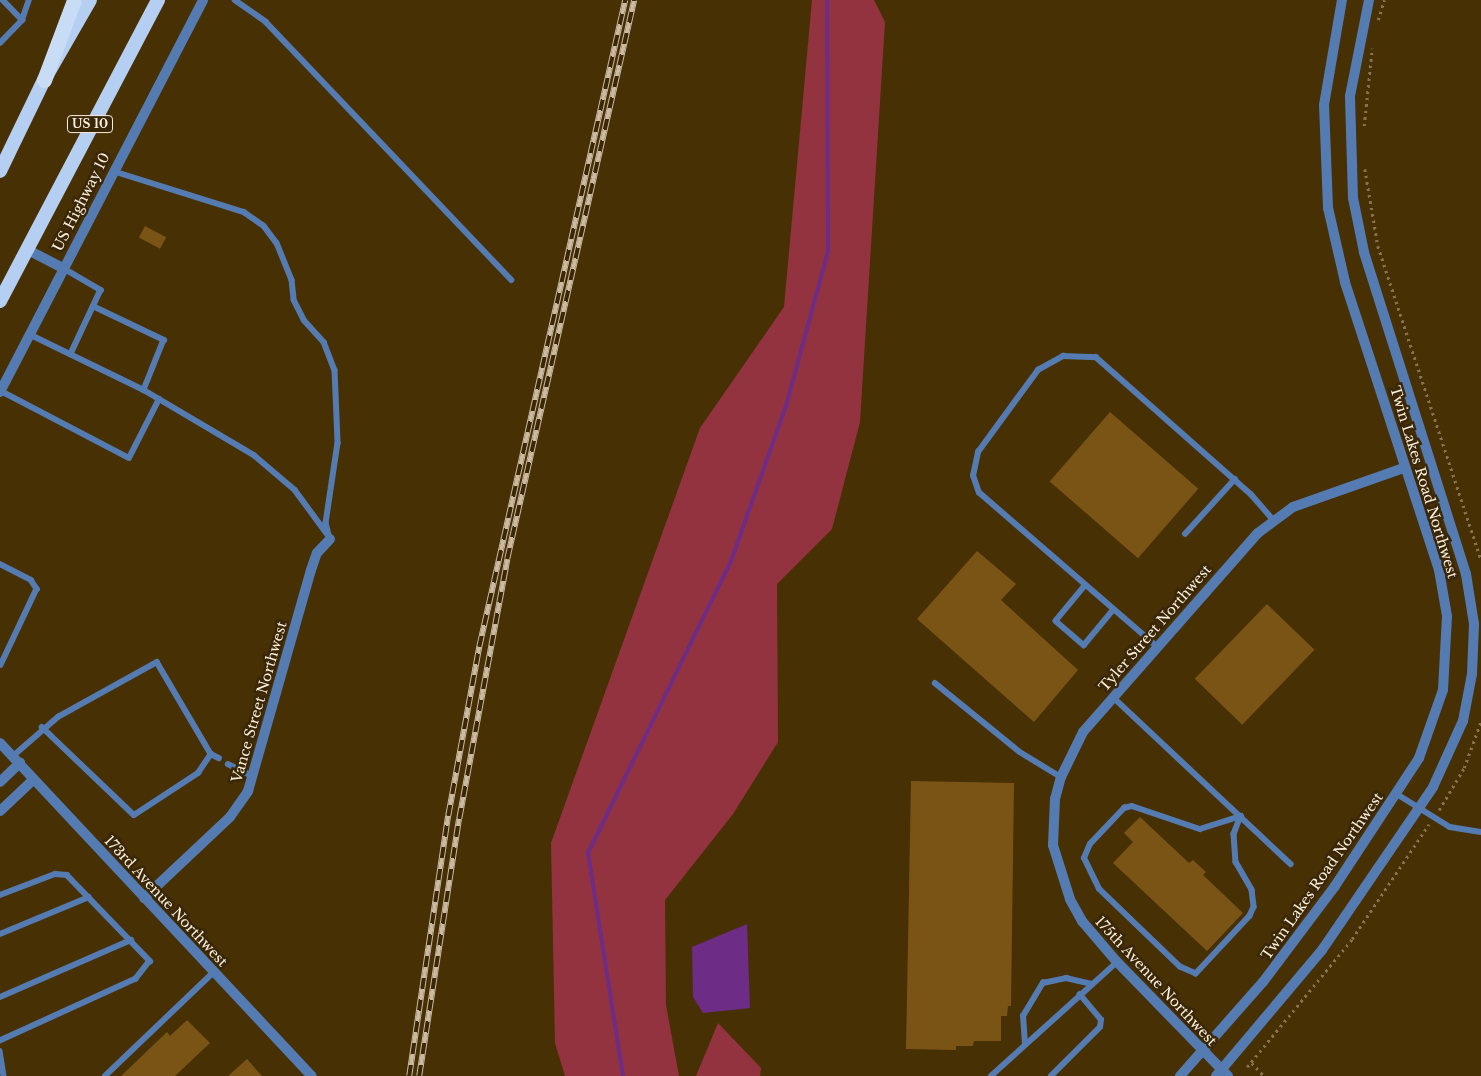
<!DOCTYPE html>
<html>
<head>
<meta charset="utf-8">
<style>
	body { margin:0 }
	#map { position:relative; width:1481px; height:1076px; overflow:hidden; background:#483005; font-family:"Libre Baskerville",serif }
	div>[style] { position:absolute }
	[style*='--x'] { left:calc(var(--x)*1px); top:calc(var(--y)*1px); width:calc(var(--w)*1px); rotate:calc(var(--a)*1deg) }
	.green>* { inset:0; background:#943340 }
	.water>* { inset:0; background:#6d2c85 }
	.stream>* { height:4px; margin:-2px; padding:0 2px; transform-origin:2px; border-radius:2px; background:#6d2c85 }
	.building>* { inset:0; background:#795415; transform-origin:0 0 }
	.path>* { height:2.5px; margin-top:-1.25px; transform-origin:0; background:repeating-linear-gradient(90deg,#877351 0 2.5px,transparent 0 6.5px) }
	.service>* { height:5.5px; margin:-2.75px; padding:0 2.75px; transform-origin:2.75px; border-radius:2.75px; background:#547cb2 }
	.minor>* { height:10px; margin:-5px; padding:0 5px; transform-origin:5px; border-radius:5px; background:#547cb2 }
	.tertiary>* { height:10px; margin:-5px; padding:0 5px; transform-origin:5px; border-radius:5px; background:#547cb2 }
	.trunk>* { height:14px; margin:-7px; padding:0 7px; transform-origin:7px; border-radius:7px; background:#b4cff2 }
	.motorway>* { height:15px; margin:-7.5px; padding:0 7.5px; transform-origin:7.5px; border-radius:7.5px; background:#c8dcf6 }
	.rail>* { height:5.5px; margin-top:-2.75px; transform-origin:0; background:repeating-linear-gradient(90deg,#3a2708 0 11px,#cabaa2 0 22px); box-sizing:border-box; border-block:1px solid #cabaa2 }
	span { translate:-50% -50%; white-space:nowrap; text-align:center; line-height:1.15; -webkit-text-stroke:5px #3a2708; paint-order:stroke }
	.shield-label span { padding:1px 4px; background:#3a2708; border:1px solid; border-radius:4px; -webkit-text-stroke-width:0 }
	.shield-label { font-size:12px; color:#fdf0df; font-weight:700 }
	.street-label { font-size:14px; color:#fdf0df }
</style>
</head>
<body>
<div id="map">
	<div class="green">
		<div style="clip-path:polygon(812px 0,874px 0,885px 22px,860px 422px,832px 529px,777px 584px,778px 742px,733px 814px,665px 900px,666px 1005px,679px 1076px,565px 1076px,555px 1043px,551px 843px,700px 428px,784px 307px)"></div>
		<div style="clip-path:polygon(718px 1023px,761px 1068px,760px 1076px,696px 1076px)"></div>
	</div>
	<div class="water">
		<div style="clip-path:polygon(747px 924px,750px 1008px,703px 1013px,693px 997px,692px 947px)"></div>
	</div>
	<div class="stream">
		<div style="--x:623;--y:1076;--w:226;--a:-98.9"></div>
		<div style="--x:588;--y:853;--w:325;--a:-63.9"></div>
		<div style="--x:731;--y:561;--w:164;--a:-70.5"></div>
		<div style="--x:786;--y:406;--w:161;--a:-74.8"></div>
		<div style="--x:828;--y:251;--w:251;--a:-90.2"></div>
	</div>
	<div class="building">
		<div style="left:145px;top:226px;width:24px;height:13px;rotate:28deg"></div>
		<div style="left:1110px;top:412px;width:117px;height:92px;rotate:41deg"></div>
		<div style="clip-path:polygon(977px 551px,1016px 584px,1001px 600px,1078px 670px,1034px 722px,917px 619px)"></div>
		<div style="left:1267px;top:604px;width:66px;height:104px;rotate:44deg"></div>
		<div style="clip-path:polygon(911px 781px,1014px 783px,1011px 1006px,1008px 1006px,1007px 1016px,1001px 1016px,1001px 1041px,974px 1041px,973px 1046px,956px 1046px,956px 1050px,906px 1049px)"></div>
		<div style="clip-path:polygon(1140px 817px,1189px 863px,1193px 860px,1206px 872px,1203px 875px,1243px 913px,1207px 951px,1113px 863px,1133px 842px,1124px 833px)"></div>
		<div style="clip-path:polygon(187px 1020px,210px 1043px,175px 1076px,121px 1076px,167px 1032px,170px 1036px)"></div>
		<div style="clip-path:polygon(247px 1059px,262px 1076px,228px 1076px)"></div>
	</div>
	<div class="path">
		<div style="--x:1378;--y:20;--w:21;--a:-73"></div>
		<div style="--x:1364;--y:126;--w:78;--a:-84.1"></div>
		<div style="--x:1365;--y:169;--w:78;--a:80.4"></div>
		<div style="--x:1378;--y:246;--w:330;--a:71.8"></div>
		<div style="--x:1439;--y:810;--w:49;--a:-59.2"></div>
		<div style="--x:1464;--y:768;--w:50;--a:-70.1"></div>
		<div style="--x:1252;--y:1063;--w:18;--a:47"></div>
		<div style="--x:1247;--y:1067;--w:166;--a:-50.6"></div>
		<div style="--x:1352;--y:939;--w:138;--a:-56.2"></div>
	</div>
	<div class="service">
		<div style="--x:3;--y:0;--w:28;--a:46"></div>
		<div style="--x:235;--y:0;--w:38;--a:35"></div>
		<div style="--x:266;--y:22;--w:356;--a:46.4"></div>
		<div style="--x:0;--y:43;--w:32;--a:-46"></div>
		<div style="--x:22;--y:20;--w:21;--a:-71"></div>
		<div style="--x:113;--y:171;--w:137;--a:17.4"></div>
		<div style="--x:244;--y:212;--w:24;--a:35"></div>
		<div style="--x:264;--y:226;--w:21;--a:53"></div>
		<div style="--x:277;--y:243;--w:40;--a:68"></div>
		<div style="--x:292;--y:280;--w:20;--a:84"></div>
		<div style="--x:294;--y:300;--w:22;--a:63"></div>
		<div style="--x:304;--y:320;--w:30;--a:48"></div>
		<div style="--x:324;--y:342;--w:30;--a:69"></div>
		<div style="--x:335;--y:370;--w:73;--a:87.6"></div>
		<div style="--x:338;--y:443;--w:81;--a:98.5"></div>
		<div style="--x:326;--y:523;--w:16;--a:76"></div>
		<div style="--x:63;--y:268;--w:44;--a:30.1"></div>
		<div style="--x:101;--y:290;--w:71;--a:115.1"></div>
		<div style="--x:93;--y:306;--w:79;--a:25.6"></div>
		<div style="--x:164;--y:340;--w:54;--a:111.8"></div>
		<div style="--x:29;--y:334;--w:128;--a:26"></div>
		<div style="--x:144;--y:390;--w:128;--a:30.6"></div>
		<div style="--x:254;--y:455;--w:54;--a:40.5"></div>
		<div style="--x:295;--y:490;--w:56;--a:53.7"></div>
		<div style="--x:1;--y:391;--w:144;--a:27.6"></div>
		<div style="--x:129;--y:458;--w:66;--a:-63"></div>
		<div style="--x:1185;--y:534;--w:74;--a:-47.7"></div>
		<div style="--x:0;--y:564;--w:35;--a:27"></div>
		<div style="--x:31;--y:580;--w:11;--a:56"></div>
		<div style="--x:37;--y:589;--w:84;--a:115.3"></div>
		<div style="--x:1085;--y:586;--w:45;--a:129.6"></div>
		<div style="--x:1056;--y:621;--w:37;--a:41"></div>
		<div style="--x:1084;--y:645;--w:45;--a:-50.4"></div>
		<div style="--x:1157;--y:647;--w:235;--a:-139.1"></div>
		<div style="--x:979;--y:493;--w:18;--a:-109"></div>
		<div style="--x:973;--y:476;--w:25;--a:-78"></div>
		<div style="--x:978;--y:452;--w:102;--a:-53.8"></div>
		<div style="--x:1038;--y:370;--w:29;--a:-29"></div>
		<div style="--x:1063;--y:356;--w:33;--a:2"></div>
		<div style="--x:1096;--y:357;--w:207;--a:41.5"></div>
		<div style="--x:1251;--y:494;--w:35;--a:49"></div>
		<div style="--x:935;--y:683;--w:109;--a:39.1"></div>
		<div style="--x:1020;--y:752;--w:48;--a:31.4"></div>
		<div style="--x:1113;--y:697;--w:244;--a:43.2"></div>
		<div style="--x:42;--y:727;--w:127;--a:43.7"></div>
		<div style="--x:134;--y:815;--w:77;--a:-33.3"></div>
		<div style="--x:198;--y:773;--w:23;--a:-56"></div>
		<div style="--x:13;--y:756;--w:60;--a:-40.9"></div>
		<div style="--x:58;--y:717;--w:113;--a:-29.1"></div>
		<div style="--x:157;--y:662;--w:107;--a:59.6"></div>
		<div style="--x:211;--y:754;--w:9;--a:27"></div>
		<div style="--x:228;--y:764;--w:28;--a:26"></div>
		<div style="--x:1397;--y:794;--w:62;--a:31.9"></div>
		<div style="--x:1450;--y:827;--w:31;--a:9"></div>
		<div style="--x:1132;--y:806;--w:72;--a:18.7"></div>
		<div style="--x:1200;--y:829;--w:43;--a:-17.6"></div>
		<div style="--x:1241;--y:816;--w:19;--a:111"></div>
		<div style="--x:1234;--y:834;--w:28;--a:86"></div>
		<div style="--x:1236;--y:862;--w:32;--a:60"></div>
		<div style="--x:1252;--y:890;--w:17;--a:83"></div>
		<div style="--x:1254;--y:907;--w:10;--a:114"></div>
		<div style="--x:1250;--y:916;--w:79;--a:133"></div>
		<div style="--x:1196;--y:974;--w:17;--a:-156"></div>
		<div style="--x:1180;--y:967;--w:112;--a:-136.1"></div>
		<div style="--x:1099;--y:889;--w:34;--a:-116"></div>
		<div style="--x:1084;--y:858;--w:15;--a:-67"></div>
		<div style="--x:1090;--y:844;--w:50;--a:-46.6"></div>
		<div style="--x:1124;--y:808;--w:8;--a:-14"></div>
		<div style="--x:0;--y:895;--w:59;--a:-20.9"></div>
		<div style="--x:55;--y:874;--w:12;--a:5"></div>
		<div style="--x:67;--y:875;--w:120;--a:46"></div>
		<div style="--x:150;--y:961;--w:23;--a:128"></div>
		<div style="--x:136;--y:979;--w:149;--a:155.5"></div>
		<div style="--x:0;--y:934;--w:96;--a:-22.6"></div>
		<div style="--x:0;--y:997;--w:143;--a:-23.5"></div>
		<div style="--x:1025;--y:1044;--w:28;--a:-94"></div>
		<div style="--x:1023;--y:1016;--w:39;--a:-59"></div>
		<div style="--x:1043;--y:983;--w:24;--a:-12"></div>
		<div style="--x:1066;--y:978;--w:27;--a:13"></div>
		<div style="--x:0;--y:1051;--w:25;--a:81"></div>
		<div style="--x:105;--y:1076;--w:151;--a:-43.7"></div>
		<div style="--x:991;--y:1076;--w:170;--a:-42.1"></div>
		<div style="--x:1051;--y:1076;--w:69;--a:-45"></div>
		<div style="--x:1100;--y:1027;--w:7;--a:-82"></div>
		<div style="--x:1101;--y:1020;--w:33;--a:-130"></div>
	</div>
	<div class="minor">
		<div style="--x:26;--y:249;--w:42;--a:27.2"></div>
		<div style="--x:0;--y:392;--w:441;--a:-62.6"></div>
		<div style="--x:0;--y:743;--w:456;--a:46.9"></div>
		<div style="--x:0;--y:782;--w:28;--a:-44"></div>
		<div style="--x:0;--y:811;--w:45;--a:-43.2"></div>
		<div style="--x:144;--y:898;--w:118;--a:-43.3"></div>
		<div style="--x:230;--y:817;--w:32;--a:-55"></div>
		<div style="--x:248;--y:791;--w:230;--a:-74.1"></div>
		<div style="--x:311;--y:570;--w:18;--a:-71"></div>
		<div style="--x:317;--y:553;--w:19;--a:-47"></div>
		<div style="--x:1228;--y:1076;--w:159;--a:-134.2"></div>
		<div style="--x:1117;--y:962;--w:54;--a:-130.5"></div>
		<div style="--x:1082;--y:921;--w:25;--a:-119"></div>
		<div style="--x:1070;--y:899;--w:57;--a:-107.5"></div>
		<div style="--x:1053;--y:845;--w:46;--a:-87.5"></div>
		<div style="--x:1055;--y:799;--w:23;--a:-75"></div>
		<div style="--x:1061;--y:777;--w:50;--a:-63.9"></div>
		<div style="--x:1083;--y:732;--w:265;--a:-48.7"></div>
		<div style="--x:1258;--y:533;--w:44;--a:-36.6"></div>
		<div style="--x:1293;--y:507;--w:118;--a:-19.4"></div>
	</div>
	<div class="tertiary">
		<div style="--x:1180;--y:1076;--w:125;--a:-48.6"></div>
		<div style="--x:1263;--y:982;--w:120;--a:-53.1"></div>
		<div style="--x:1335;--y:886;--w:153;--a:-56.7"></div>
		<div style="--x:1419;--y:758;--w:72;--a:-70.6"></div>
		<div style="--x:1443;--y:690;--w:74;--a:-86.9"></div>
		<div style="--x:1447;--y:616;--w:47;--a:-99.9"></div>
		<div style="--x:1439;--y:570;--w:303;--a:-108.1"></div>
		<div style="--x:1345;--y:282;--w:76;--a:-102.9"></div>
		<div style="--x:1328;--y:208;--w:103;--a:-92.2"></div>
		<div style="--x:1324;--y:105;--w:107;--a:-80.3"></div>
		<div style="--x:1216;--y:1076;--w:165;--a:-49.9"></div>
		<div style="--x:1322;--y:950;--w:197;--a:-55.7"></div>
		<div style="--x:1433;--y:787;--w:72;--a:-65.6"></div>
		<div style="--x:1463;--y:721;--w:48;--a:-79.2"></div>
		<div style="--x:1472;--y:674;--w:50;--a:-87.7"></div>
		<div style="--x:1474;--y:624;--w:51;--a:-99.1"></div>
		<div style="--x:1466;--y:574;--w:338;--a:-107.6"></div>
		<div style="--x:1364;--y:252;--w:55;--a:-101.5"></div>
		<div style="--x:1353;--y:198;--w:102;--a:-91.7"></div>
		<div style="--x:1350;--y:96;--w:98;--a:-78.8"></div>
	</div>
	<div class="trunk">
		<div style="--x:0;--y:171;--w:101;--a:-64.2"></div>
		<div style="--x:44;--y:80;--w:92;--a:-60.1"></div>
		<div style="--x:0;--y:301;--w:340;--a:-62.3"></div>
	</div>
	<div class="motorway">
		<div style="--x:44;--y:80;--w:85;--a:-69.4"></div>
	</div>
	<div class="rail">
		<div style="--x:409;--y:1076;--w:263;--a:-81.5"></div>
		<div style="--x:448;--y:816;--w:172;--a:-79.6"></div>
		<div style="--x:479;--y:647;--w:663;--a:-77.28"></div>
		<div style="--x:419;--y:1076;--w:260;--a:-81.2"></div>
		<div style="--x:459;--y:819;--w:264;--a:-79.5"></div>
		<div style="--x:507;--y:559;--w:573;--a:-77.2"></div>
	</div>
	<div class="shield-label">
		<span style="left:90px;top:124px">US 10</span>
	</div>
	<div class="street-label">
		<span style="left:81px;top:202px;rotate:-63deg">US Highway 10</span>
		<span style="left:1424px;top:482px;rotate:73deg">Twin Lakes Road Northwest</span>
		<span style="left:1155px;top:628px;rotate:-49deg">Tyler Street Northwest</span>
		<span style="left:259px;top:702px;rotate:-74deg">Vance Street Northwest</span>
		<span style="left:1322px;top:876px;rotate:-55deg">Twin Lakes Road Northwest</span>
		<span style="left:166px;top:901px;rotate:47deg">173rd Avenue Northwest</span>
		<span style="left:1156px;top:981px;rotate:47deg">175th Avenue Northwest</span>
	</div>
</div>
</body>
</html>
